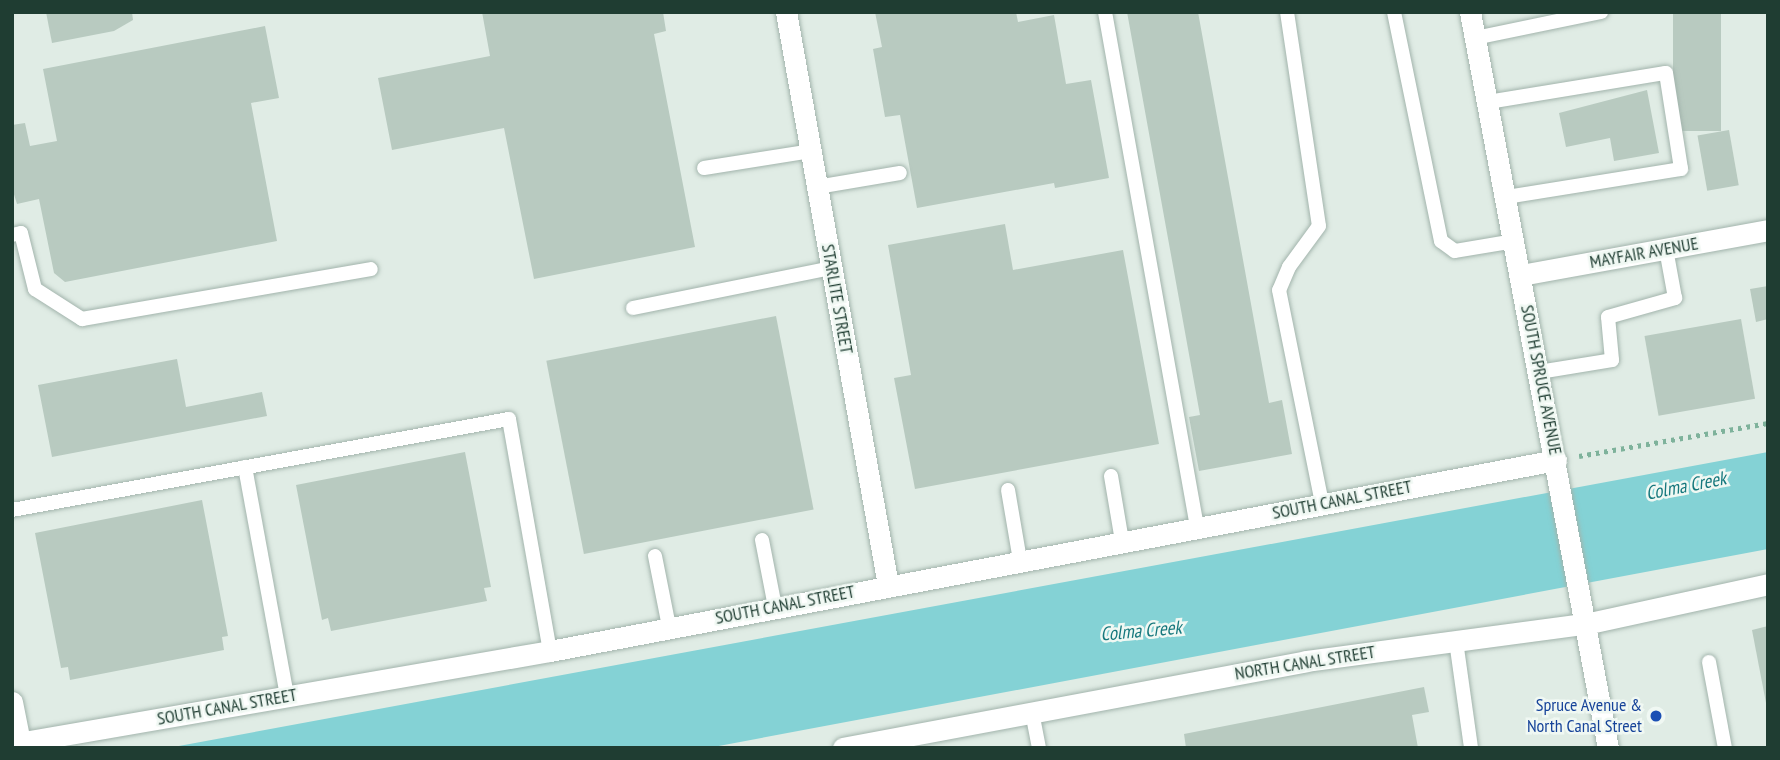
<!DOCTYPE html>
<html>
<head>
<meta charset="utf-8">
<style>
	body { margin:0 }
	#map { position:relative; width:1780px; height:760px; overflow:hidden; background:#e0ece5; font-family:"PT Sans Narrow",sans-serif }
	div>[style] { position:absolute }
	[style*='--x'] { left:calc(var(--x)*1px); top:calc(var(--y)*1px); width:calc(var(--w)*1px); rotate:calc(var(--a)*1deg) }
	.water>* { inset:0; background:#84d2d5 }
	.building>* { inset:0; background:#b8cac0; transform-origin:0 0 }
	.path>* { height:4.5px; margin-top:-2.25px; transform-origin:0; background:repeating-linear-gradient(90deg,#7eb29b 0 3.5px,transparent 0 8.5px) }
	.roads { filter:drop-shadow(0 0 2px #a2b4ac) drop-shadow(0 0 2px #a2b4ac) }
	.lane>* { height:14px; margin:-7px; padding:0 7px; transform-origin:7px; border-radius:7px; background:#fff }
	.street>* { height:21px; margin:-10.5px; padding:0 10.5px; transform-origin:10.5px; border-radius:10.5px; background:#fff }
	.secondary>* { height:21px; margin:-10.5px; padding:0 10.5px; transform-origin:10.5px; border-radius:10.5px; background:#fff }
	.dots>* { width:19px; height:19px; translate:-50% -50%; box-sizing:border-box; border:4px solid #f0f8f3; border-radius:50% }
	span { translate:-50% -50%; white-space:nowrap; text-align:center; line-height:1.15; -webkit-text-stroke:5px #f0f8f3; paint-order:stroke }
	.street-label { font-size:18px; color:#1f3d32 }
	.transit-label { font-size:18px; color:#164399 }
	.right { translate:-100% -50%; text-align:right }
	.water-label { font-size:19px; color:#16787d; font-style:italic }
	.frame { position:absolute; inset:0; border:14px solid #1f3d32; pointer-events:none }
</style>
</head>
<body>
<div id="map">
	<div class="water">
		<div style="clip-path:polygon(1768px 452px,1768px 549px,708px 748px,168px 748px)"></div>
	</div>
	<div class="building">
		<div style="clip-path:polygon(46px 12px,132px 12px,133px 20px,114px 31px,52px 43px)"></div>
		<div style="clip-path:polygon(482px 12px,663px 12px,666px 31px,654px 34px,695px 247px,534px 279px,504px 128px,392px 150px,378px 78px,490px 56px)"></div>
		<div style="clip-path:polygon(875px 12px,1016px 12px,1018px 22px,1054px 15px,1066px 84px,1091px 80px,1109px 178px,1055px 188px,1054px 183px,917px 208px,900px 115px,885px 117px,873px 49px,882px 47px)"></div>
		<div style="clip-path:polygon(1127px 12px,1198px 12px,1269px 403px,1282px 400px,1292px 454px,1199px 471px,1189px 417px,1200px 415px)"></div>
		<div style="left:1673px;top:12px;width:48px;height:119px"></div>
		<div style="clip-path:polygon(265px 26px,279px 98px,251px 103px,277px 241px,65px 282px,54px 273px,39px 199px,17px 204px,12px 188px,12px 125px,25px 123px,30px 146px,57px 141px,43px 69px)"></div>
		<div style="clip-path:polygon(1647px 90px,1659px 153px,1614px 161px,1610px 138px,1566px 147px,1559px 113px)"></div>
		<div style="left:1729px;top:130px;width:56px;height:32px;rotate:80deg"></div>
		<div style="clip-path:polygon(1005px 224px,1013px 270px,1123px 250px,1159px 444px,915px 489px,894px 378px,911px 375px,888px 245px)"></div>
		<div style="clip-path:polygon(1768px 286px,1768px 319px,1756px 322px,1750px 289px)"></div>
		<div style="left:776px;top:316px;width:197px;height:234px;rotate:79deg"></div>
		<div style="left:1741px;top:319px;width:81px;height:98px;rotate:80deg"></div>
		<div style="clip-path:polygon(177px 359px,186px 407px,262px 392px,267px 416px,52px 457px,38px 385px)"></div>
		<div style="clip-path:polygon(465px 452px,491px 587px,484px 588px,487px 601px,331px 631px,328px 618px,322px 620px,296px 485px)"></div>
		<div style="clip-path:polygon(202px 500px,228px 636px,222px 637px,224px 650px,70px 680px,68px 667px,61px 668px,35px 533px)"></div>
		<div style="clip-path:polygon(1768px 626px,1768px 703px,1766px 703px,1752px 630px)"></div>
		<div style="clip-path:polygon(1424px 687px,1429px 712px,1412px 715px,1418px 748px,1186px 748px,1184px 734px)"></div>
	</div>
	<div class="path">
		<div style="--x:1579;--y:456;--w:192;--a:-9.9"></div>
	</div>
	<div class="roads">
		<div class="lane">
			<div style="--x:1105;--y:12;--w:523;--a:79.87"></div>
			<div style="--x:1287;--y:12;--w:216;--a:81.5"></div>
			<div style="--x:1319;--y:226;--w:51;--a:126.2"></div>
			<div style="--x:1289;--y:267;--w:25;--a:113"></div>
			<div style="--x:1279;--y:290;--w:218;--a:78.6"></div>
			<div style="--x:1394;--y:12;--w:234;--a:78.4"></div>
			<div style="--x:1441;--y:241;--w:17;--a:36"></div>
			<div style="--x:1455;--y:251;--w:61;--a:-9.5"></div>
			<div style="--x:1475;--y:38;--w:129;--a:-11.7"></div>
			<div style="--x:1488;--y:102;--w:180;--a:-9.3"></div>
			<div style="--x:1666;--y:73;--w:97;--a:81.1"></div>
			<div style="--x:1681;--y:169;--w:177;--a:170.9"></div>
			<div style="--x:704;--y:168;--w:108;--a:-9"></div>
			<div style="--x:817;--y:187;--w:84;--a:-9.6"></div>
			<div style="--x:12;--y:235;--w:9;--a:-13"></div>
			<div style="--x:21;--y:233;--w:58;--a:76"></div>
			<div style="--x:35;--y:289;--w:56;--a:32.6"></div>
			<div style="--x:82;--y:319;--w:293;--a:-9.8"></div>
			<div style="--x:633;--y:308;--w:203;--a:-11.4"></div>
			<div style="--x:1539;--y:372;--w:74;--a:-9.3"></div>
			<div style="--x:1612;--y:360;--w:43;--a:-95.3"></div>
			<div style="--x:1608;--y:317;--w:70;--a:-15.8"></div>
			<div style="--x:1675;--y:298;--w:50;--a:-100.4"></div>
			<div style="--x:245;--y:467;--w:233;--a:79.6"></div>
			<div style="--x:1111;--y:476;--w:66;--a:80.4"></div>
			<div style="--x:1008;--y:490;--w:71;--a:80.3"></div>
			<div style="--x:12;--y:510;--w:505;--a:-10.38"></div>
			<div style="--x:509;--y:419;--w:236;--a:80"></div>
			<div style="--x:762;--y:540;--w:68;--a:79"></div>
			<div style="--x:655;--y:556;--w:72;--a:78.8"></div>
			<div style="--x:1456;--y:641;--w:108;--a:82"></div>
			<div style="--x:1709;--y:662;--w:87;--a:79.5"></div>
			<div style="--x:1032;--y:712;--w:37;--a:79"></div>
		</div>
		<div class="street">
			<div style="--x:786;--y:12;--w:582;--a:79.91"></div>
			<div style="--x:1521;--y:275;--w:251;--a:-10.3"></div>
			<div style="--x:12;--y:702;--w:41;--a:78.7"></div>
			<div style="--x:12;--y:744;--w:546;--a:-9.81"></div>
			<div style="--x:550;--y:651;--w:1024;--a:-10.75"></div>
			<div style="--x:843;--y:748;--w:471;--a:-10.6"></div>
			<div style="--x:1306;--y:661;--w:281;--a:-7.6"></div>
			<div style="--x:1585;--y:624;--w:187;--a:-12.3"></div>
		</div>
		<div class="secondary">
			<div style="--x:1470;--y:12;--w:749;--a:79.38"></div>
		</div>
	</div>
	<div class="dots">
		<div style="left:1656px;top:716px;background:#1a4fb4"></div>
	</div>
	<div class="street-label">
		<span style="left:1644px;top:253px;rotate:-10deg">MAYFAIR AVENUE</span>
		<span style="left:837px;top:299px;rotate:80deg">STARLITE STREET</span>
		<span style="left:1541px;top:380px;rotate:79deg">SOUTH SPRUCE AVENUE</span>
		<span style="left:1342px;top:500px;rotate:-11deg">SOUTH CANAL STREET</span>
		<span style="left:785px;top:605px;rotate:-11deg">SOUTH CANAL STREET</span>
		<span style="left:1305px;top:663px;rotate:-9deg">NORTH CANAL STREET</span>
		<span style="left:227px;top:707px;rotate:-10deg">SOUTH CANAL STREET</span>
	</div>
	<div class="transit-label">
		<span class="right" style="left:1642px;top:716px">Spruce Avenue &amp;<br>North Canal Street</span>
	</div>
	<div class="water-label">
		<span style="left:1686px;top:486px;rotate:-11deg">Colma Creek</span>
		<span style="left:1141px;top:631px;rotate:-5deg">Colma Creek</span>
	</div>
	<div class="frame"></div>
</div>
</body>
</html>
